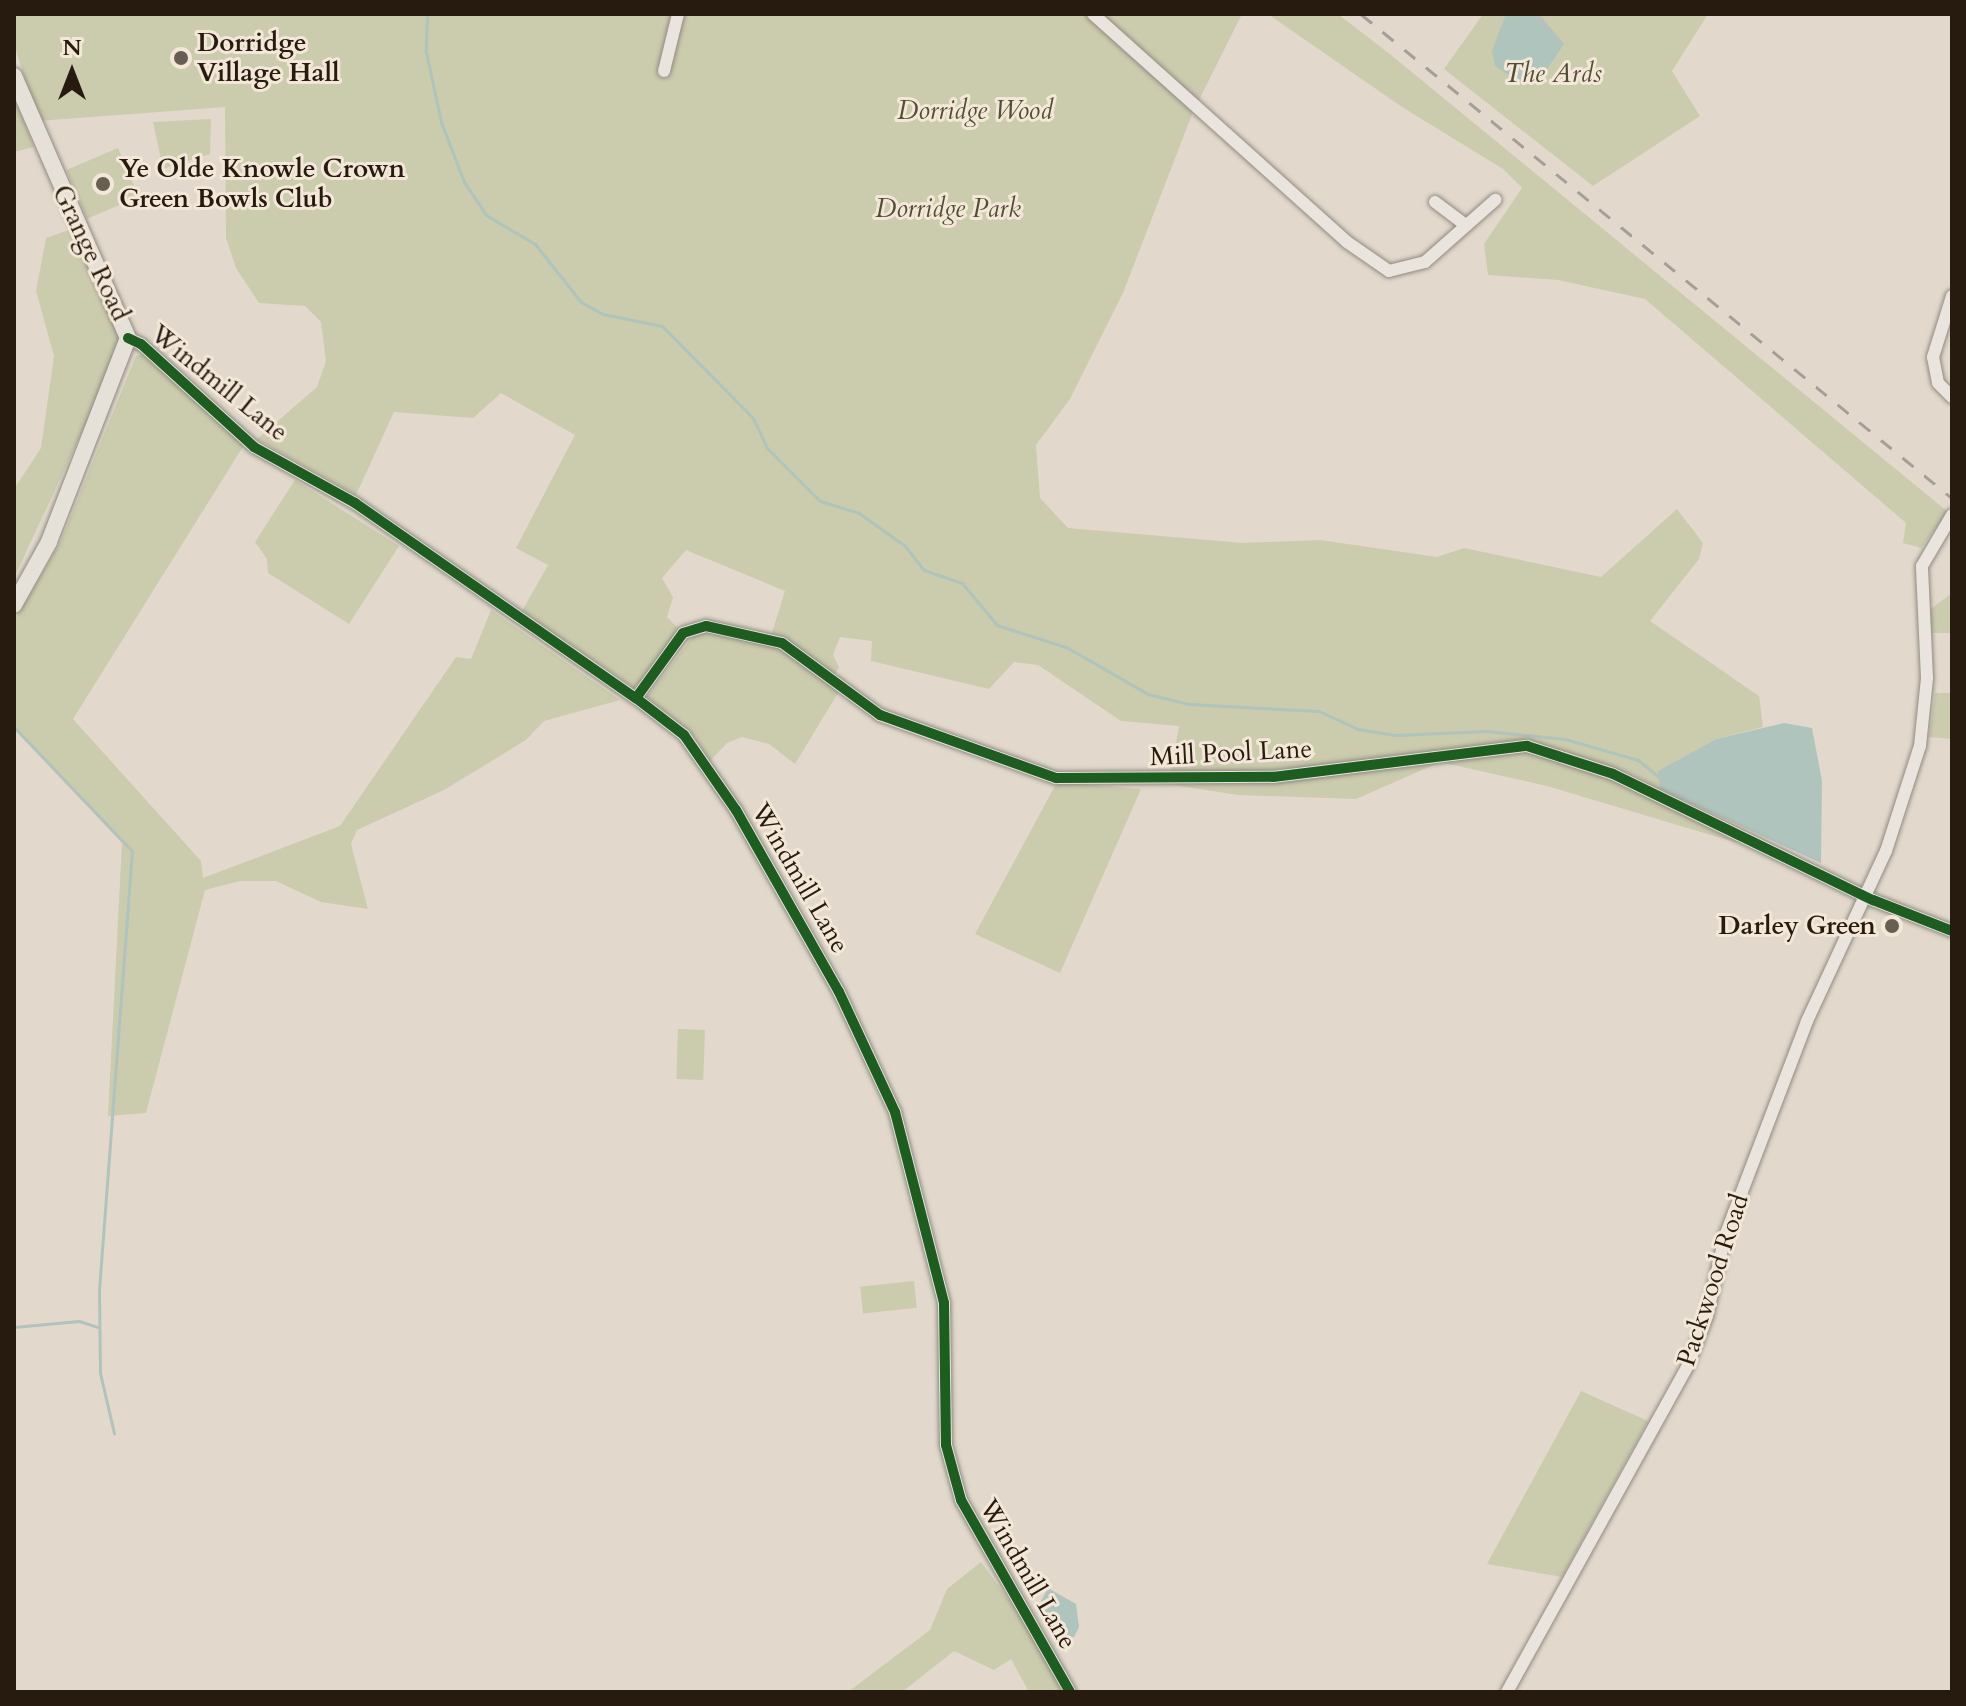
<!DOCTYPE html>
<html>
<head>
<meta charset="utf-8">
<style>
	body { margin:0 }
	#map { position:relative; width:1966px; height:1706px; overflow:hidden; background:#e2d9cc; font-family:Cardo,serif }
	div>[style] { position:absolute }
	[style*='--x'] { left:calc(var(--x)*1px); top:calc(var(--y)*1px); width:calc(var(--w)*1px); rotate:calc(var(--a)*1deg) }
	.green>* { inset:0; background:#cbcbad; transform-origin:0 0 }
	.water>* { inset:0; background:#afc4bc }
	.stream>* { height:3px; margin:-1.5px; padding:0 1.5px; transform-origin:1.5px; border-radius:1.5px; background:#afc4bc }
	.roads { filter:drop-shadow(0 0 2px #918a82) drop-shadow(0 0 2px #918a82) }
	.minor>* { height:12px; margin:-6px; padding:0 6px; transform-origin:6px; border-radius:6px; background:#e9e4dd }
	.major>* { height:16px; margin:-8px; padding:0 8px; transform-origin:8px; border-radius:8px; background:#e5e0d8 }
	.rail>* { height:3px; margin-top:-1.5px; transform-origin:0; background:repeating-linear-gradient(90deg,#a49f98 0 14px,transparent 0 28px) }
	.cycleway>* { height:10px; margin:-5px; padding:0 5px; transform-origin:5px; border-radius:5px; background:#1b5e20 }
	.dots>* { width:22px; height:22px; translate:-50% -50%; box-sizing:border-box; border:4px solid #f3e8d7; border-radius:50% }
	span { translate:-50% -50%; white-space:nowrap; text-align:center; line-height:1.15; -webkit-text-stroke:6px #f3e8d7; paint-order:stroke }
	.poi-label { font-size:26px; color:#271b10; font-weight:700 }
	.left { translate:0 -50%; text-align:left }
	.right { translate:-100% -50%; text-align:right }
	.park-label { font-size:26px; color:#524d37; font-style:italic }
	.street-label { font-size:26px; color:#271b10 }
	.frame { position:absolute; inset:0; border:16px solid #271b10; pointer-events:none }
	.north { position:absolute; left:32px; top:32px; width:80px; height:80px; -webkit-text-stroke:6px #f3e8d7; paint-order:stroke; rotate:0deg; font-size:22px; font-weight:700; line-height:32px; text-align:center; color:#271b10 }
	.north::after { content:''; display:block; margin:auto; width:28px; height:36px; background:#271b10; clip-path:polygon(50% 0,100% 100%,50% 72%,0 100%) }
</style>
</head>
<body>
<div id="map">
	<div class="green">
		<div style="clip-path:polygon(14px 14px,1242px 14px,1193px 112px,1123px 293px,1070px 399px,1036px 445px,1040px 498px,1068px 528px,1243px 543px,1320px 540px,1437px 557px,1464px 548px,1601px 577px,1677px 509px,1703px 543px,1699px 559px,1650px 621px,1759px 696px,1763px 727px,1716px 739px,1659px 771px,1660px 789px,1634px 775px,1534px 741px,1273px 774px,1170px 776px,1179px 726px,1121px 721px,1038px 665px,1014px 662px,989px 689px,871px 661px,872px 641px,840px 637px,833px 655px,839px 667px,833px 677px,797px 646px,771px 636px,785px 591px,686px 550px,662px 578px,673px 597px,667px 617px,679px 629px,636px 689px,522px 611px,548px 565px,516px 548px,575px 435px,501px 393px,473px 418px,394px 412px,356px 495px,257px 439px,317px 387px,326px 361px,321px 322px,305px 306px,259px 303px,236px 268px,226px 238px,225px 107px,38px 121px,14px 44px)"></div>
		<div style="clip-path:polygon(1268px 14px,1338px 14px,1391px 55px,1948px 512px,1921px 548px,1903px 543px,1906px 523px,1645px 299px,1558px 280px,1488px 275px,1484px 244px,1522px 188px,1503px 169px,1402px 107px)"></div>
		<div style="clip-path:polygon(1483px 14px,1708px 14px,1672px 71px,1700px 116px,1593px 186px,1444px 69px)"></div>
		<div style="clip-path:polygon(14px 97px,34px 147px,14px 152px)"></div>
		<div style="clip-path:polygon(211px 119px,210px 154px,163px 169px,153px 122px)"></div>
		<div style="left:118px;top:148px;width:53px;height:56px;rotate:67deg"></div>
		<div style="clip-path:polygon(72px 229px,122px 335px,115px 361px,14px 578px,14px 489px,41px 448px,54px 356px,36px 291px,46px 238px)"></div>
		<div style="clip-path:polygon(143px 354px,244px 445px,73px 719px,201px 861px,203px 878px,340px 826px,456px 657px,471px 659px,491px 610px,620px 700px,544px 721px,526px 740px,444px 790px,357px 830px,351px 844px,368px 909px,321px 902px,276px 881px,240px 881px,205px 890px,146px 1113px,108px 1116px,122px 843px,14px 729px,14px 621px,60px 543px,136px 356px)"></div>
		<div style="clip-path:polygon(295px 480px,399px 546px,349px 624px,268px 573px,267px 559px,255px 542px)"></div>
		<div style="clip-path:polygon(1952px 593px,1952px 633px,1932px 633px,1928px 611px)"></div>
		<div style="clip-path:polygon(720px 631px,796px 654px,838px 693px,795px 764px,769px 744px,742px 737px,727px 743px,710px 761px,691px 732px,647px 697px,696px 632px)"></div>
		<div style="clip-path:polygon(1935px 693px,1952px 693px,1952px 739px,1929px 737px)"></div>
		<div style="clip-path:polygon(1526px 750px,1609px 777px,1741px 844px,1547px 786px,1440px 762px)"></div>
		<div style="clip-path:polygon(1438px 763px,1356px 799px,1238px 795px,1167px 784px,1272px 782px)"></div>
		<div style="clip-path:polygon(1057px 782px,1141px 789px,1060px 973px,975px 934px)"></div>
		<div style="left:678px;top:1029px;width:27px;height:50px;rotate:2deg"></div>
		<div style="left:914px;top:1281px;width:27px;height:54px;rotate:84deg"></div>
		<div style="clip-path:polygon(1581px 1391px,1648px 1421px,1562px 1577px,1487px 1564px)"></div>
		<div style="clip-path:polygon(981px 1562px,1027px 1625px,1064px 1692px,1029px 1692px,1011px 1659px,994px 1670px,954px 1651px,902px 1692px,848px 1692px,930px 1630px,947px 1589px)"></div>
	</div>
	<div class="water">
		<div style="clip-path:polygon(1506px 14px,1539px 14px,1564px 44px,1545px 72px,1522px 84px,1495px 66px,1492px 51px)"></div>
		<div style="clip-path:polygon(1784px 723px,1812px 728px,1822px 781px,1821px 863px,1660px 789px,1658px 771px,1716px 739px)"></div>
		<div style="clip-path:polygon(1048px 1588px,1076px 1604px,1079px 1627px,1074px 1637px,1065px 1640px,1050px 1621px,1041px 1601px)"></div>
	</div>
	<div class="stream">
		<div style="--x:427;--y:14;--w:38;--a:92"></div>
		<div style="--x:426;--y:52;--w:72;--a:77.9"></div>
		<div style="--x:441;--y:122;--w:64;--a:69"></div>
		<div style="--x:464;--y:182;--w:40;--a:56"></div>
		<div style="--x:486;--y:215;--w:57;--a:30.6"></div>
		<div style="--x:535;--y:244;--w:74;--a:51.6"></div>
		<div style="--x:581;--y:302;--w:25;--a:29"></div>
		<div style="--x:603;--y:314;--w:60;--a:11.5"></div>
		<div style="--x:662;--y:326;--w:129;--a:45.3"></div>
		<div style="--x:753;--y:418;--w:33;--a:65"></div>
		<div style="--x:767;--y:448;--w:75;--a:45"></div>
		<div style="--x:820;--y:501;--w:41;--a:17.1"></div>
		<div style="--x:859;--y:513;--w:57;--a:35.7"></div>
		<div style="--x:905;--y:546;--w:31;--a:52"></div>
		<div style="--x:924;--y:570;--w:40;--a:18.9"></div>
		<div style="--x:962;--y:583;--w:55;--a:50.2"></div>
		<div style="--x:997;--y:625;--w:75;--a:17.9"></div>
		<div style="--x:1068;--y:648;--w:92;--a:29.9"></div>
		<div style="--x:1148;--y:694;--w:41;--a:14"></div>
		<div style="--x:1188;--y:704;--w:131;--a:3.1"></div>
		<div style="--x:1319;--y:711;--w:43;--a:24.8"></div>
		<div style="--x:1358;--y:729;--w:38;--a:9"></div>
		<div style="--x:1396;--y:735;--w:90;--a:-2.5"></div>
		<div style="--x:1486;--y:731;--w:79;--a:5.8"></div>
		<div style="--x:1565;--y:739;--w:76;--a:16"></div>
		<div style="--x:1638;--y:760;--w:27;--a:39"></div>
		<div style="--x:14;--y:727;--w:171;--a:46.4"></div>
		<div style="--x:132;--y:851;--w:441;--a:94.3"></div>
		<div style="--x:99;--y:1291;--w:82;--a:89.3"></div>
		<div style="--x:100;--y:1373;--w:62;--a:76.9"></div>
		<div style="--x:14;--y:1327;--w:65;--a:-5.3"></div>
		<div style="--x:79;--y:1321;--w:19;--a:18"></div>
	</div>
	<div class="roads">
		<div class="minor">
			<div style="--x:1093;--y:14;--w:341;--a:41.9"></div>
			<div style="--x:1347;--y:242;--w:51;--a:34.6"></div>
			<div style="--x:1389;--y:271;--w:37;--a:-14"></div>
			<div style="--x:1425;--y:262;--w:94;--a:-41.5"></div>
			<div style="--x:664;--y:71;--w:59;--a:-76.2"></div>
			<div style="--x:1435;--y:202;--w:38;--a:37"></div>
			<div style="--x:1952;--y:296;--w:64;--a:107.3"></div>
			<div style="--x:1933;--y:357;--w:26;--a:79"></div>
			<div style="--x:1938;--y:383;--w:20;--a:45"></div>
			<div style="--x:128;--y:338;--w:14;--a:25"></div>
			<div style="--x:141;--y:344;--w:153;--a:42.3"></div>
			<div style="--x:254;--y:447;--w:115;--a:29"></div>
			<div style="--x:355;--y:503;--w:342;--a:34.8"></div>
			<div style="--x:636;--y:698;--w:61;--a:37.6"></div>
			<div style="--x:684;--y:735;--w:91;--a:55.3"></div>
			<div style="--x:736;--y:810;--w:209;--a:60.5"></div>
			<div style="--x:839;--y:992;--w:132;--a:65"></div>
			<div style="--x:895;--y:1112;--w:197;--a:75.6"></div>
			<div style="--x:944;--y:1303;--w:142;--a:89.2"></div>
			<div style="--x:946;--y:1445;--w:57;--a:74.7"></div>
			<div style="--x:961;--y:1500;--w:221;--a:60.4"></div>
			<div style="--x:636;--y:698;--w:80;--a:-54.1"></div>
			<div style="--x:683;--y:633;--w:24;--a:-17"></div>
			<div style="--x:706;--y:626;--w:78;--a:12.6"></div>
			<div style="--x:782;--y:643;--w:122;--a:36.3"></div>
			<div style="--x:880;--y:715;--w:187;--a:19.7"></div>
			<div style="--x:1056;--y:778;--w:217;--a:-0.3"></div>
			<div style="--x:1273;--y:777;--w:256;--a:-7"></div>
			<div style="--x:1527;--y:746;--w:90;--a:18"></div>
			<div style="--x:1613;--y:774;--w:289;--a:25.9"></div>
			<div style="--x:1873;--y:900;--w:85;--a:21.4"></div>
			<div style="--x:1507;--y:1692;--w:374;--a:-61"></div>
			<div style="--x:1688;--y:1365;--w:53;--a:-68.8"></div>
			<div style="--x:1707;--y:1316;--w:82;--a:-77.3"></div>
			<div style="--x:1725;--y:1236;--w:230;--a:-69.1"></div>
			<div style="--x:1807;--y:1021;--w:187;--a:-65.1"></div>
			<div style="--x:1886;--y:851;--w:110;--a:-72.1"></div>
			<div style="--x:1920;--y:746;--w:68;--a:-84.1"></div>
			<div style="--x:1927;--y:678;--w:112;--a:-92.6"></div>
			<div style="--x:1922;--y:566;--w:59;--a:-59.5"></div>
		</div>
		<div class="major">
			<div style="--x:14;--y:76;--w:286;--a:66.5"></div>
			<div style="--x:128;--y:338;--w:219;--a:111.2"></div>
			<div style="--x:49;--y:542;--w:72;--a:119.1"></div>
		</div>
	</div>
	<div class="rail">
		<div style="--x:1361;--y:14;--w:764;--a:39.32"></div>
	</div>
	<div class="cycleway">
		<div style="--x:128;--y:338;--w:14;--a:25"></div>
		<div style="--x:141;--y:344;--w:153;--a:42.3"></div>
		<div style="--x:254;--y:447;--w:115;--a:29"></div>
		<div style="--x:355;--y:503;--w:342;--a:34.8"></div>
		<div style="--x:636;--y:698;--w:61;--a:37.6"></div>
		<div style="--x:684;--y:735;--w:91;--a:55.3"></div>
		<div style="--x:736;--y:810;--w:209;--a:60.5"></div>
		<div style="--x:839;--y:992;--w:132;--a:65"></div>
		<div style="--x:895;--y:1112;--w:197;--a:75.6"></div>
		<div style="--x:944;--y:1303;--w:142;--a:89.2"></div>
		<div style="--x:946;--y:1445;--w:57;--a:74.7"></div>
		<div style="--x:961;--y:1500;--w:221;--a:60.4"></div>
		<div style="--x:636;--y:698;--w:80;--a:-54.1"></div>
		<div style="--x:683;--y:633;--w:24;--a:-17"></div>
		<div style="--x:706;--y:626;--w:78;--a:12.6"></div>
		<div style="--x:782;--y:643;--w:122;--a:36.3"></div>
		<div style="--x:880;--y:715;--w:187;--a:19.7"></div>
		<div style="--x:1056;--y:778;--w:217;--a:-0.3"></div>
		<div style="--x:1273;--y:777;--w:256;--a:-7"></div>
		<div style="--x:1527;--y:746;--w:90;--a:18"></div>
		<div style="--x:1613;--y:774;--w:289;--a:25.9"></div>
		<div style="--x:1873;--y:900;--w:85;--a:21.4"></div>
	</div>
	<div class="dots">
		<div style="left:181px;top:58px;background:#685e52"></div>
		<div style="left:103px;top:184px;background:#685e52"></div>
		<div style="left:1892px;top:926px;background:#685e52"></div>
	</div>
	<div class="poi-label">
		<span class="left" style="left:197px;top:58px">Dorridge<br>Village Hall</span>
		<span class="left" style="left:119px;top:184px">Ye Olde Knowle Crown<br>Green Bowls Club</span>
		<span class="right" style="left:1876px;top:926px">Darley Green</span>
	</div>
	<div class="park-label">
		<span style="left:1553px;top:74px">The Ards</span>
		<span style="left:975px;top:111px">Dorridge Wood</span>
		<span style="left:948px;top:209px">Dorridge Park</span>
	</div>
	<div class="street-label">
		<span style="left:91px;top:253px;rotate:65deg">Grange Road</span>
		<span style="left:219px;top:383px;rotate:39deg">Windmill Lane</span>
		<span style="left:1231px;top:753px;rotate:-3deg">Mill Pool Lane</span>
		<span style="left:800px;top:878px;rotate:60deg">Windmill Lane</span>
		<span style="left:1713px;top:1280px;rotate:-72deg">Packwood Road</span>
		<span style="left:1028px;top:1574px;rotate:60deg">Windmill Lane</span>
	</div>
	<div class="frame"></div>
	<div class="north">N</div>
</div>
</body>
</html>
